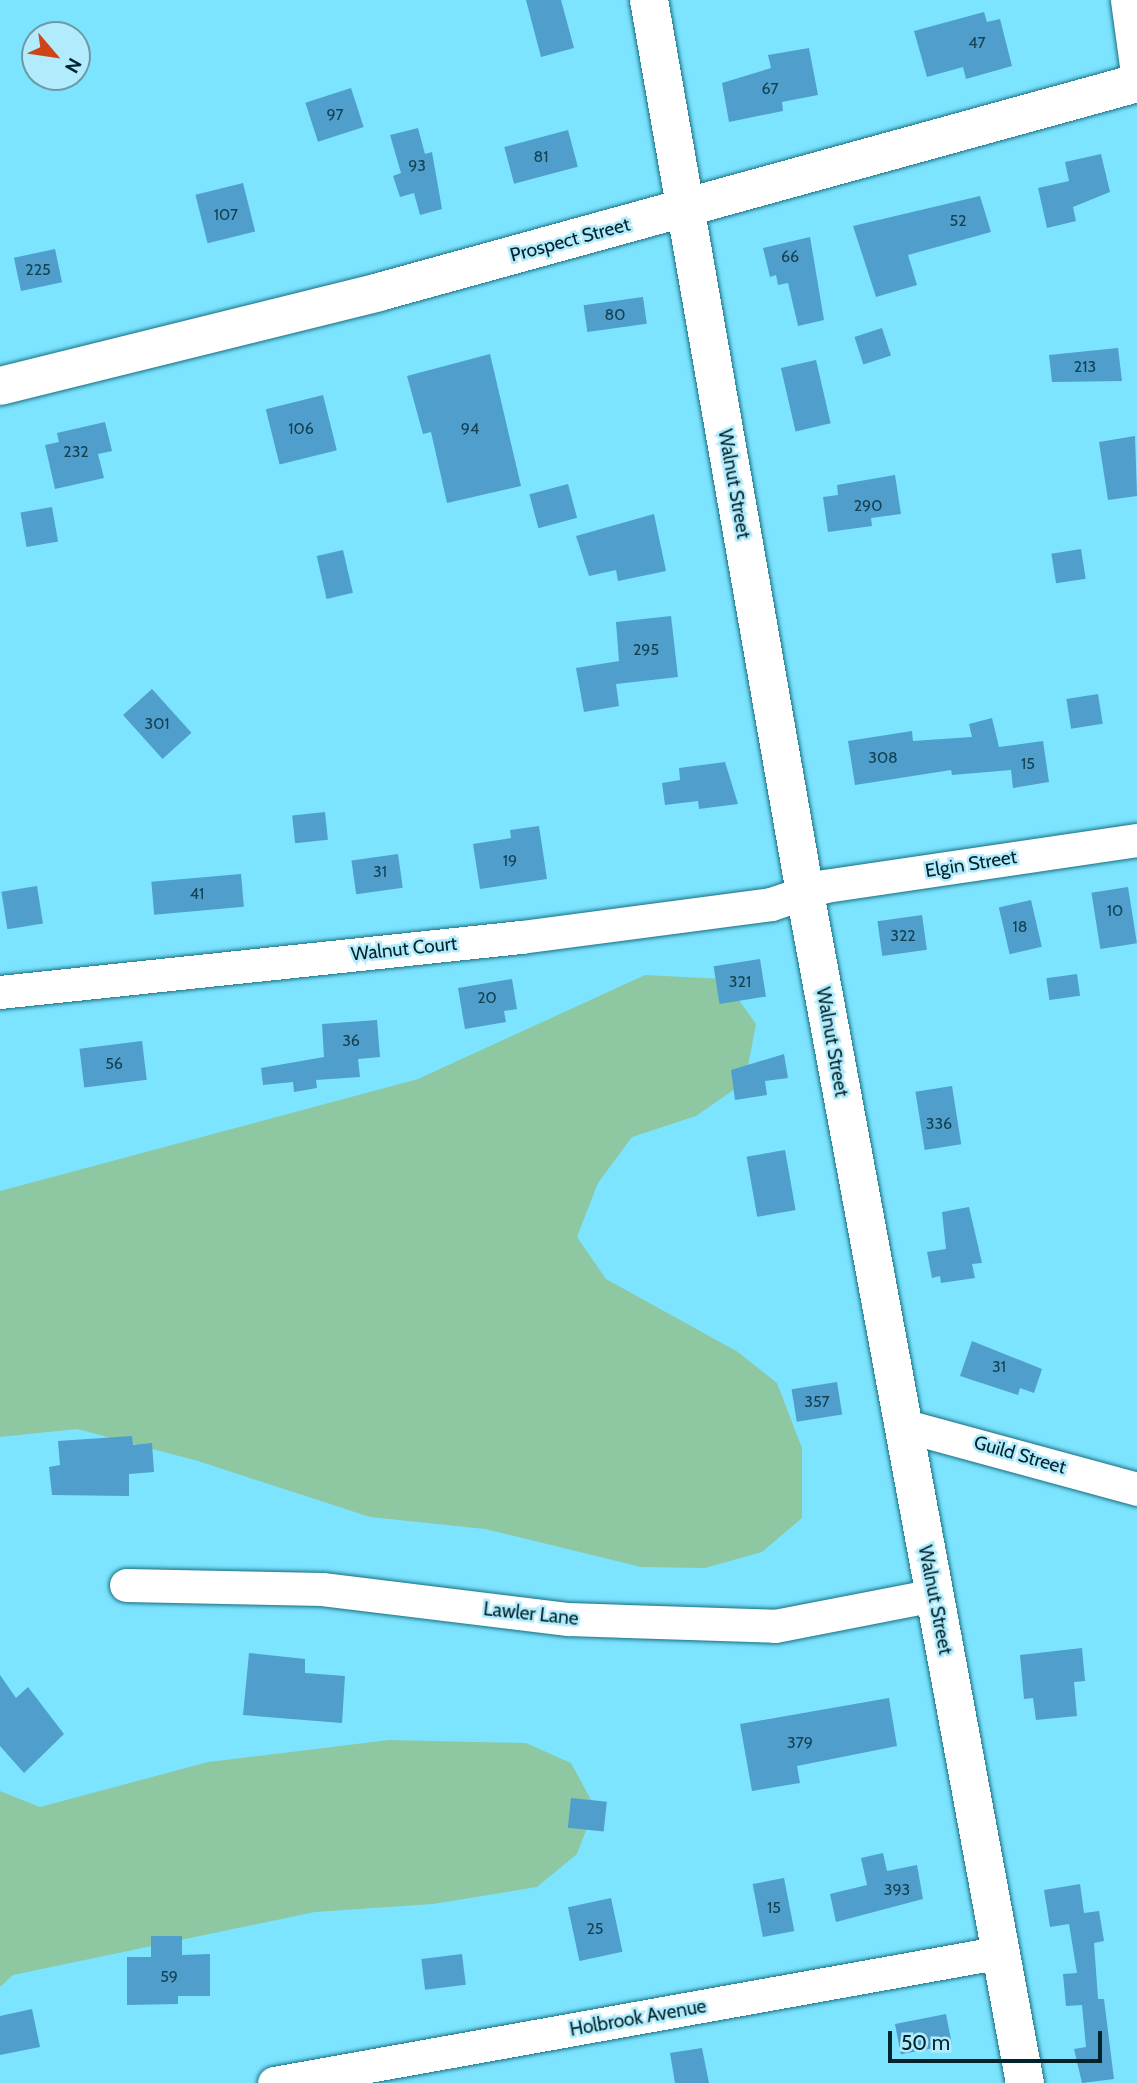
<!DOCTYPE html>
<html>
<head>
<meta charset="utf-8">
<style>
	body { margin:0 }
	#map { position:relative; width:1137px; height:2083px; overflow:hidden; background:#7de4ff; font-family:Cabin,sans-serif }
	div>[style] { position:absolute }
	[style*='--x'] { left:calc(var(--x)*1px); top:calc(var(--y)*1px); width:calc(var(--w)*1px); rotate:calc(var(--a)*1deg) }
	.green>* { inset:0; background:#8dc8a3 }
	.building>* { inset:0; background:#4f9ecb; transform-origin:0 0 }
	.roads { filter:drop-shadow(0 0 2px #186f82) drop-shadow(0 0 2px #186f82) }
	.minor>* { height:33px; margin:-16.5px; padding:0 16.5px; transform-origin:16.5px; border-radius:16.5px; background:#fff }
	.tertiary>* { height:38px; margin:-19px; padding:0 19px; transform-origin:19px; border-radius:19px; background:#fff }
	span { translate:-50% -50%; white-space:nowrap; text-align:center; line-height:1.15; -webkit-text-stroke:5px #b2ebfb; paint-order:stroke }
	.number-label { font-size:16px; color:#144253 }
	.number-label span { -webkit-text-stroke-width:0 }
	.street-label { font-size:19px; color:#01232b }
	.north { position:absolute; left:21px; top:21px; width:70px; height:70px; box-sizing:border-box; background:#b2ebfb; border:2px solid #6b9ba8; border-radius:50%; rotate:119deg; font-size:19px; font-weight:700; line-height:28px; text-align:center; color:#01232b }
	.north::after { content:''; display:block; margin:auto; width:24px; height:32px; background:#cd4419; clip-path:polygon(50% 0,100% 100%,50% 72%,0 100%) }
	.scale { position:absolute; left:888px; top:2031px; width:214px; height:32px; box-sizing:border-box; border:4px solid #01232b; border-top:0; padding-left:9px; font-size:21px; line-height:24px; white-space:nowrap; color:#01232b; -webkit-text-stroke:5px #b2ebfb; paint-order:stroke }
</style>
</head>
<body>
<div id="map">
	<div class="green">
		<div style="clip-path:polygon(645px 975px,724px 979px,756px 1024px,745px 1082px,696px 1116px,632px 1137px,598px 1183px,577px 1237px,606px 1279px,738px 1352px,777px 1383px,802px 1448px,802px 1518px,762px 1552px,705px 1568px,641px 1567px,485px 1529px,370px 1517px,198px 1461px,77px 1429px,0 1437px,0 1191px,418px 1079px)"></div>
		<div style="clip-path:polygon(389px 1740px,526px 1743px,571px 1763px,595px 1807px,577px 1854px,537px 1887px,433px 1904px,315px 1912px,13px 1975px,0 1987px,0 1791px,40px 1807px,208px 1762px)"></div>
	</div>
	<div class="building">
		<div style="clip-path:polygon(526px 0,561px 0,574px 48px,541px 57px)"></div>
		<div style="clip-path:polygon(984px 12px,987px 22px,1000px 19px,1012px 66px,966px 79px,963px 67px,927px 77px,914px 31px)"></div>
		<div style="clip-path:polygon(809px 48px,818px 95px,782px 102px,783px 111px,729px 122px,722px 83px,771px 68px,768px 55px)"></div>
		<div style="left:351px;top:88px;width:41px;height:48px;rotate:72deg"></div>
		<div style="clip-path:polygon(418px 128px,425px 154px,432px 152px,442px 209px,420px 215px,414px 193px,400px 197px,393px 176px,401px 173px,390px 135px)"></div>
		<div style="left:568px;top:130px;width:38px;height:66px;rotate:75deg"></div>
		<div style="clip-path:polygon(1101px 154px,1110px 192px,1073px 207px,1076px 221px,1047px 228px,1038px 188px,1069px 181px,1065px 162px)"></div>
		<div style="left:243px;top:183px;width:50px;height:49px;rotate:76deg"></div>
		<div style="clip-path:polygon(980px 196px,991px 232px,908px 255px,917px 285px,876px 297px,853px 226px)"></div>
		<div style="clip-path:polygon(810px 237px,824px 320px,798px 326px,788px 283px,778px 285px,776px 275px,770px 277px,763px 248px)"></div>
		<div style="left:55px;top:249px;width:34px;height:42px;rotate:78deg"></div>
		<div style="left:643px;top:297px;width:27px;height:60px;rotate:82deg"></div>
		<div style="left:882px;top:328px;width:29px;height:29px;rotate:72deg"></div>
		<div style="clip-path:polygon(1118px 348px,1122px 381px,1052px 382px,1049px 355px)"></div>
		<div style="clip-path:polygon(490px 354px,521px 486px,447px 503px,431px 432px,423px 434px,407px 376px)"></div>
		<div style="left:816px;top:360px;width:65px;height:36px;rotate:77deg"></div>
		<div style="left:323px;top:395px;width:57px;height:59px;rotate:76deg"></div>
		<div style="clip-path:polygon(105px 422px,112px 451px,98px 454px,104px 478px,55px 489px,45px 445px,59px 442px,57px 433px)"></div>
		<div style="clip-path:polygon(1135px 436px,1137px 496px,1108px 500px,1099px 442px)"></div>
		<div style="clip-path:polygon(895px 475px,901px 514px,871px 518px,872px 526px,828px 532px,823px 497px,838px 495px,837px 485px)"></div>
		<div style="left:568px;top:484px;width:35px;height:40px;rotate:75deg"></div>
		<div style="left:52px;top:507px;width:35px;height:32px;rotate:80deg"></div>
		<div style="clip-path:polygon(654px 514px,666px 571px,618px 581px,616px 570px,589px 576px,576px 536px)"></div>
		<div style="left:1081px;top:549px;width:30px;height:30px;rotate:81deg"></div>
		<div style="left:343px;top:550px;width:44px;height:27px;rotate:77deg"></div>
		<div style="clip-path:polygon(671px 616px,678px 677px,616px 684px,619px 706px,584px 712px,576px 668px,619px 661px,616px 622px)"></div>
		<div style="left:152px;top:689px;width:59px;height:39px;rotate:48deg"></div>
		<div style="left:1098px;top:694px;width:30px;height:32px;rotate:81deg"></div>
		<div style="clip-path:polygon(992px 718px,999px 747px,1043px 741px,1049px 782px,1013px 788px,1011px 770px,952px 775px,951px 770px,855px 785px,848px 741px,912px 731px,913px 741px,972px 737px,969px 724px)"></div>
		<div style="clip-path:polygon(725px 762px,738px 804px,699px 809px,698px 801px,665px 805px,662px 783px,680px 780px,679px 768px)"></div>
		<div style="left:325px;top:812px;width:28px;height:33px;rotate:84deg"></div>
		<div style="clip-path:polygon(539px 826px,547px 879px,480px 889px,473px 844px,511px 838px,510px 830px)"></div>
		<div style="left:398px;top:854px;width:34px;height:47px;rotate:82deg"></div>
		<div style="left:241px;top:874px;width:33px;height:90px;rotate:85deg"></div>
		<div style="left:37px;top:886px;width:38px;height:36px;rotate:81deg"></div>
		<div style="left:1128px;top:887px;width:57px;height:37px;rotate:81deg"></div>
		<div style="left:1031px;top:900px;width:48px;height:33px;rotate:77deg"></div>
		<div style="left:922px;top:915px;width:35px;height:45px;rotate:82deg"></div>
		<div style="left:760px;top:959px;width:38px;height:47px;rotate:81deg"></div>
		<div style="left:1077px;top:974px;width:22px;height:31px;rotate:82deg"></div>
		<div style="clip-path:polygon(512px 979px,517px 1009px,504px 1011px,506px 1022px,465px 1029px,458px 988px)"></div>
		<div style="clip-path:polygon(377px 1020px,380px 1057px,358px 1059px,360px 1077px,316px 1080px,317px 1088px,294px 1092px,293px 1082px,263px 1085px,261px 1068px,324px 1057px,322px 1024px)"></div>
		<div style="left:142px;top:1041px;width:39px;height:63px;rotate:83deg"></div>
		<div style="clip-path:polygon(784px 1054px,788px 1078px,765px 1081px,767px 1095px,735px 1100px,731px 1070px)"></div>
		<div style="left:952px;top:1086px;width:59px;height:37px;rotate:81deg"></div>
		<div style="left:785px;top:1150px;width:61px;height:39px;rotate:80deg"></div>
		<div style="clip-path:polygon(969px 1207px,982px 1263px,972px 1264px,975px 1278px,941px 1283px,940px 1276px,932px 1278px,927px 1252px,946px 1249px,942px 1212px)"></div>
		<div style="clip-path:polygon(972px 1341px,1042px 1369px,1034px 1393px,1020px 1388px,1018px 1395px,960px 1376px)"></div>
		<div style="left:837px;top:1382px;width:33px;height:46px;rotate:81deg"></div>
		<div style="clip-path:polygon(132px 1436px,133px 1445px,152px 1443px,154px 1472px,129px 1474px,129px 1496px,52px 1495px,49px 1467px,60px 1465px,58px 1441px)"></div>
		<div style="clip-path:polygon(1082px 1648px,1085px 1681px,1074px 1682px,1077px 1716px,1036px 1720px,1033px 1698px,1024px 1699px,1020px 1655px)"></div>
		<div style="clip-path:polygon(249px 1653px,305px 1659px,305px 1673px,345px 1676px,342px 1723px,243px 1715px)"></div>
		<div style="clip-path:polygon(0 1675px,16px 1698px,28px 1687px,64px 1734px,24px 1773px,0 1746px)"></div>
		<div style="clip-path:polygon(889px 1698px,897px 1746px,797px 1766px,800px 1783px,752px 1791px,740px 1724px)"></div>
		<div style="left:571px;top:1798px;width:36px;height:30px;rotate:6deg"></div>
		<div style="clip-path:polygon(883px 1853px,887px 1871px,917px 1865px,923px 1899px,836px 1922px,830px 1894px,867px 1885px,861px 1858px)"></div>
		<div style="left:784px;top:1878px;width:54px;height:32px;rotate:79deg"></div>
		<div style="clip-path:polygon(1080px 1884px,1084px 1913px,1099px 1911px,1104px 1941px,1094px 1943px,1098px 1999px,1104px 1999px,1114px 2079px,1082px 2083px,1074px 2049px,1086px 2047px,1082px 2005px,1066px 2006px,1063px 1974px,1077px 1973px,1069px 1924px,1050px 1927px,1044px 1890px)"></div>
		<div style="left:611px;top:1898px;width:55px;height:44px;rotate:78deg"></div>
		<div style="clip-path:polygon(151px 1936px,182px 1936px,182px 1955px,210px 1954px,210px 1996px,178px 1996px,178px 2004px,127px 2005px,127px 1957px,151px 1957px)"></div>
		<div style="left:462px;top:1954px;width:31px;height:41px;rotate:83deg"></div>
		<div style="clip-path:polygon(32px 2009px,40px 2047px,0 2055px,0 2016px)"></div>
		<div style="left:946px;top:2014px;width:31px;height:52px;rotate:79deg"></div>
		<div style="clip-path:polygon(702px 2048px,709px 2083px,675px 2083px,670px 2053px)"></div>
	</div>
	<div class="roads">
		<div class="minor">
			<div style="--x:1127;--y:0;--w:74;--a:82.2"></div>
			<div style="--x:0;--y:992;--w:524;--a:-6.03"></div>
			<div style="--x:521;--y:937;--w:252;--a:-7.5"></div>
			<div style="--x:771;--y:904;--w:57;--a:-18.4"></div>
			<div style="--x:825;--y:886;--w:315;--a:-8.4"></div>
			<div style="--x:902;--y:1425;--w:244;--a:15.2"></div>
			<div style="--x:126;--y:1585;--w:196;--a:1.2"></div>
			<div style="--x:322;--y:1589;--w:248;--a:7"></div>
			<div style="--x:568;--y:1619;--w:207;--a:1.9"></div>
			<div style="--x:775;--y:1626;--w:163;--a:-11"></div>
			<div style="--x:274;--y:2083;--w:740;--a:-10.2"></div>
		</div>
		<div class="tertiary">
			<div style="--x:649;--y:0;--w:907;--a:80.09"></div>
			<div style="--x:805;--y:893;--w:1210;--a:79.53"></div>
			<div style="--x:0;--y:386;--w:390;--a:-13.9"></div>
			<div style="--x:379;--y:292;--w:786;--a:-15.41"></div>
		</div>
	</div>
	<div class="number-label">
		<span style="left:977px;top:43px">47</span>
		<span style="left:770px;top:89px">67</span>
		<span style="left:335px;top:115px">97</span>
		<span style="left:541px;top:157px">81</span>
		<span style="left:417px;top:166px">93</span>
		<span style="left:226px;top:215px">107</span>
		<span style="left:958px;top:221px">52</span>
		<span style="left:790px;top:257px">66</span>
		<span style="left:38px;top:270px">225</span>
		<span style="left:615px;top:315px">80</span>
		<span style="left:1085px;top:367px">213</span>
		<span style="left:301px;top:429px">106</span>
		<span style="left:470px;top:429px">94</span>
		<span style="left:76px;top:452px">232</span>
		<span style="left:868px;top:506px">290</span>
		<span style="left:646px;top:650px">295</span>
		<span style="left:157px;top:724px">301</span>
		<span style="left:883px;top:758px">308</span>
		<span style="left:1028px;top:764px">15</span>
		<span style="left:510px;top:861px">19</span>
		<span style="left:380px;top:872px">31</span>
		<span style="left:197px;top:894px">41</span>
		<span style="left:1115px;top:911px">10</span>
		<span style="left:1020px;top:927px">18</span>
		<span style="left:903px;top:936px">322</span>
		<span style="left:740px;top:982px">321</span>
		<span style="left:487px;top:998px">20</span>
		<span style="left:351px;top:1041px">36</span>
		<span style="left:114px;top:1064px">56</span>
		<span style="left:939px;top:1124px">336</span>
		<span style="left:999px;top:1367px">31</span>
		<span style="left:817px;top:1402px">357</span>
		<span style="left:800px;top:1743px">379</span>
		<span style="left:897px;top:1890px">393</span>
		<span style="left:774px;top:1908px">15</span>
		<span style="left:595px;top:1929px">25</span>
		<span style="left:169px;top:1977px">59</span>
	</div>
	<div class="street-label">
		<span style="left:570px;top:240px;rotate:-15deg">Prospect Street</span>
		<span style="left:734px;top:484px;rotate:80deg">Walnut Street</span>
		<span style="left:971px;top:864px;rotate:-9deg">Elgin Street</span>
		<span style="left:404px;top:949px;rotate:-6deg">Walnut Court</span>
		<span style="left:832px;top:1042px;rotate:80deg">Walnut Street</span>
		<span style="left:1020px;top:1455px;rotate:16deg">Guild Street</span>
		<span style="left:935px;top:1600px;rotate:79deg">Walnut Street</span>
		<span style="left:531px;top:1614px;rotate:6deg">Lawler Lane</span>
		<span style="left:638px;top:2018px;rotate:-10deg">Holbrook Avenue</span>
	</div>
	<div class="north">N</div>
	<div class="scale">50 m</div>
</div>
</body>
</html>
